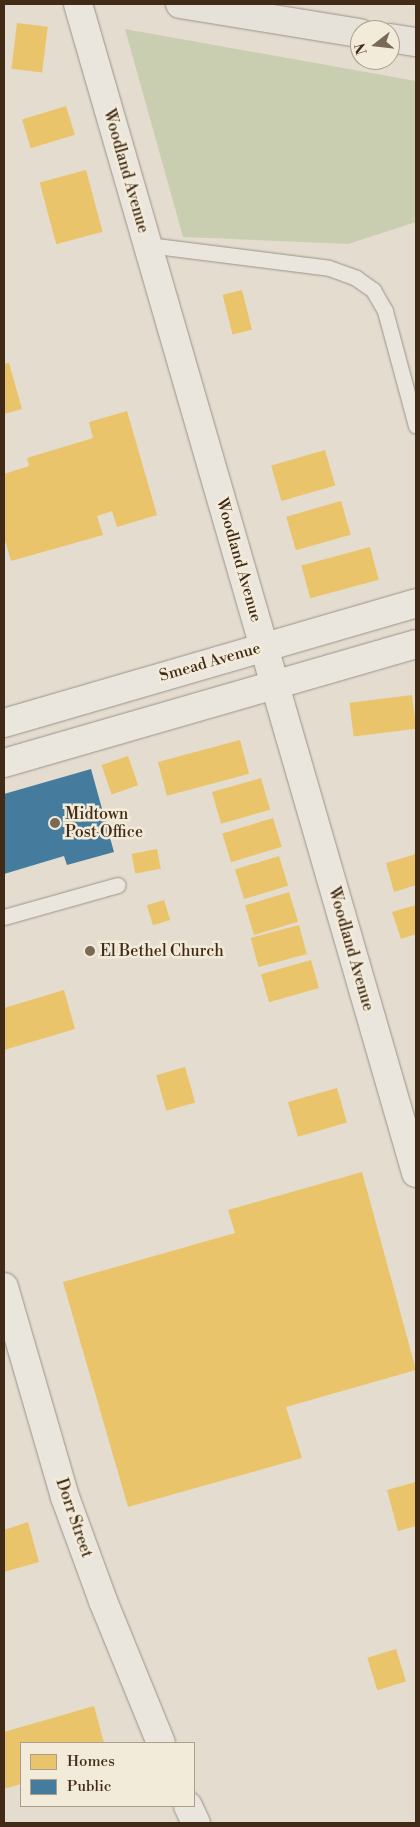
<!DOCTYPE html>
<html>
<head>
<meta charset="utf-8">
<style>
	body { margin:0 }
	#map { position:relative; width:420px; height:1827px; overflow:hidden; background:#e4dcce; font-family:"Libre Bodoni",serif }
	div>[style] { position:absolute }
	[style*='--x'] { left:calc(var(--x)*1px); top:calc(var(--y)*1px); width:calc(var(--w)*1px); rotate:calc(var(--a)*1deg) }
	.green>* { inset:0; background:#caceb0 }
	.homes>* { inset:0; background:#e9c46a; transform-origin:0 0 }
	.public>* { inset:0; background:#457b9d }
	.roads { filter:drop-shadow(0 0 1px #9a9389) drop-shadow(0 0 1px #9a9389) }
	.service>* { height:15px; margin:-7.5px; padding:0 7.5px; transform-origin:7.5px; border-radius:7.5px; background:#eae6de }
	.minor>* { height:28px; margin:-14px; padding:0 14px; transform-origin:14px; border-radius:14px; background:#eae6de }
	.tertiary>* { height:28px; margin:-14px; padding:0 14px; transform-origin:14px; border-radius:14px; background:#eae6de }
	.secondary>* { height:28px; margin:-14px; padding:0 14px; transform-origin:14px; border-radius:14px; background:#eae6de }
	.primary>* { height:28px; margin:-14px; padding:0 14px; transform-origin:14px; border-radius:14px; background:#e7e2d9 }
	.dots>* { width:14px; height:14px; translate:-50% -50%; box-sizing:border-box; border:2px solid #f3ebd9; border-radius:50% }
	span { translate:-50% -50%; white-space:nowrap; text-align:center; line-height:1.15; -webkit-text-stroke:5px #f3ebd9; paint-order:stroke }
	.street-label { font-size:16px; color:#412b17 }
	.poi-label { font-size:16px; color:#412b17 }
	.left { translate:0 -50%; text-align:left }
	.frame { position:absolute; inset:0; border:5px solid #412b17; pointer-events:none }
	.legend { position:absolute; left:20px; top:1742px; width:175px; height:65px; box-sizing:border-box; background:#f3ebd9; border:1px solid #ac9e8b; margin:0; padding:6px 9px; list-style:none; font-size:15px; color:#412b17 }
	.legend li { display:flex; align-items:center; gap:10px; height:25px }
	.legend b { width:25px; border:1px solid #ac9e8b }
	.north { position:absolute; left:350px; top:20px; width:50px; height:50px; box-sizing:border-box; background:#f3ebd9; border:1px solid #ac9e8b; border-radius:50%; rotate:254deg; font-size:14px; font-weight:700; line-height:20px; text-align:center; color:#412b17 }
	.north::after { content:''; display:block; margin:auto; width:18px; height:22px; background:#7a6957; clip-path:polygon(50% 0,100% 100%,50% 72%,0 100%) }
</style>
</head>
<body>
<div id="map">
	<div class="green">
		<div style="clip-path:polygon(125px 29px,416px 81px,416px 222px,348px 244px,183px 237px)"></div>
	</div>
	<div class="homes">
		<div style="left:17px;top:23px;width:31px;height:46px;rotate:7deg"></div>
		<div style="left:66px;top:106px;width:30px;height:46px;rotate:73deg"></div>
		<div style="left:86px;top:170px;width:64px;height:48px;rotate:75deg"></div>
		<div style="left:242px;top:290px;width:41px;height:20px;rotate:76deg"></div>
		<div style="clip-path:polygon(9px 363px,22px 409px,4px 414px,4px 364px)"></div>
		<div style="clip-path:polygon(127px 411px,157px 515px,117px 527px,112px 511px,97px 516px,103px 535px,11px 561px,4px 537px,4px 474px,29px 466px,27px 458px,93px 438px,89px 422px)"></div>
		<div style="left:325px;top:450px;width:37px;height:56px;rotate:74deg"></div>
		<div style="left:341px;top:501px;width:35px;height:57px;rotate:74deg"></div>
		<div style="left:370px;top:547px;width:34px;height:71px;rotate:75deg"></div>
		<div style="left:412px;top:695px;width:34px;height:63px;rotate:83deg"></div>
		<div style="left:240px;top:740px;width:35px;height:85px;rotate:75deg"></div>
		<div style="left:128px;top:756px;width:31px;height:28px;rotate:71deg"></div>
		<div style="left:261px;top:778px;width:33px;height:51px;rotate:74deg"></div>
		<div style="left:273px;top:818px;width:30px;height:53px;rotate:73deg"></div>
		<div style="left:157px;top:849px;width:20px;height:26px;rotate:79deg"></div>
		<div style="clip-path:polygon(416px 854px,416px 885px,394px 892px,386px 863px)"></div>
		<div style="left:279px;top:856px;width:31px;height:46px;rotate:73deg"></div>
		<div style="left:289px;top:892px;width:31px;height:46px;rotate:73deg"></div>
		<div style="left:164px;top:900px;width:21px;height:18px;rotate:73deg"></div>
		<div style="clip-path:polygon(416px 905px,416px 934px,401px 939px,392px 912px)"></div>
		<div style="left:299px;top:925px;width:30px;height:50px;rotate:75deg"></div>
		<div style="left:311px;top:960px;width:29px;height:52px;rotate:74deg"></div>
		<div style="clip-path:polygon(64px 990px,75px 1029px,4px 1050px,4px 1008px)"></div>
		<div style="left:185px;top:1067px;width:37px;height:30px;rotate:74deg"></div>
		<div style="left:337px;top:1088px;width:36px;height:51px;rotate:74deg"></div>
		<div style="clip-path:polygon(362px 1172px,416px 1370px,286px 1407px,302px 1458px,128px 1507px,63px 1282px,235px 1233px,228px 1210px)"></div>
		<div style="clip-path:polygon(416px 1482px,416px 1526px,398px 1531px,387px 1490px)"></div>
		<div style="clip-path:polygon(28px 1522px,39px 1562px,4px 1572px,4px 1530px)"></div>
		<div style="left:396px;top:1649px;width:34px;height:30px;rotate:73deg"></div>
		<div style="clip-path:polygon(94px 1706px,104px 1743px,21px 1743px,21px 1784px,4px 1789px,4px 1732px)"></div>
	</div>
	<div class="public">
		<div style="clip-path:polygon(91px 769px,114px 852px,67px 865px,64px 856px,4px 874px,4px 794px)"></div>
	</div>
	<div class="roads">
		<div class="service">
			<div style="--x:148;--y:245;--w:182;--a:7.2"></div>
			<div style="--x:329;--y:268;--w:29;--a:20"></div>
			<div style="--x:356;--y:278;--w:21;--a:35"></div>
			<div style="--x:373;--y:290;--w:24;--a:60"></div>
			<div style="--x:385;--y:311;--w:119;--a:74.9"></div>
			<div style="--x:4;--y:917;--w:118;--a:-15.7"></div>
		</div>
		<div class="minor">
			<div style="--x:78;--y:4;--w:1217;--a:73.87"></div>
		</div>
		<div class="tertiary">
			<div style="--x:4;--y:723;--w:429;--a:-16.2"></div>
			<div style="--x:4;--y:763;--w:429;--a:-16.1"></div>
		</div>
		<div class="secondary">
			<div style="--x:4;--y:1287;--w:219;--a:73.8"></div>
			<div style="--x:65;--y:1497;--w:111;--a:69.9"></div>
			<div style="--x:103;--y:1601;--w:153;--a:67.8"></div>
			<div style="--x:188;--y:1806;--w:19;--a:65"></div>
		</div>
		<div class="primary">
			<div style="--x:180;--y:4;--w:182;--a:9.2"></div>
			<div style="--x:390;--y:38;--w:26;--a:9"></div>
		</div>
	</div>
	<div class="dots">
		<div style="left:55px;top:823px;background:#7a6957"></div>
		<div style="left:90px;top:951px;background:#7a6957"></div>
	</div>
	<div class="street-label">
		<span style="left:126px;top:171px;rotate:74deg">Woodland Avenue</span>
		<span style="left:239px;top:560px;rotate:74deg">Woodland Avenue</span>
		<span style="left:210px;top:662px;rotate:-16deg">Smead Avenue</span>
		<span style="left:351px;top:949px;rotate:74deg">Woodland Avenue</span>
		<span style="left:74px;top:1518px;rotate:71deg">Dorr Street</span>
	</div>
	<div class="poi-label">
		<span class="left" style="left:65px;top:823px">Midtown<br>Post Office</span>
		<span class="left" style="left:100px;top:951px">El Bethel Church</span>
	</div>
	<div class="frame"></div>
	<ul class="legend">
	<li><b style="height:14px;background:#e9c46a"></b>Homes</li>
	<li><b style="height:14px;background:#457b9d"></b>Public</li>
	</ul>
	<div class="north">N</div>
</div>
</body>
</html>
